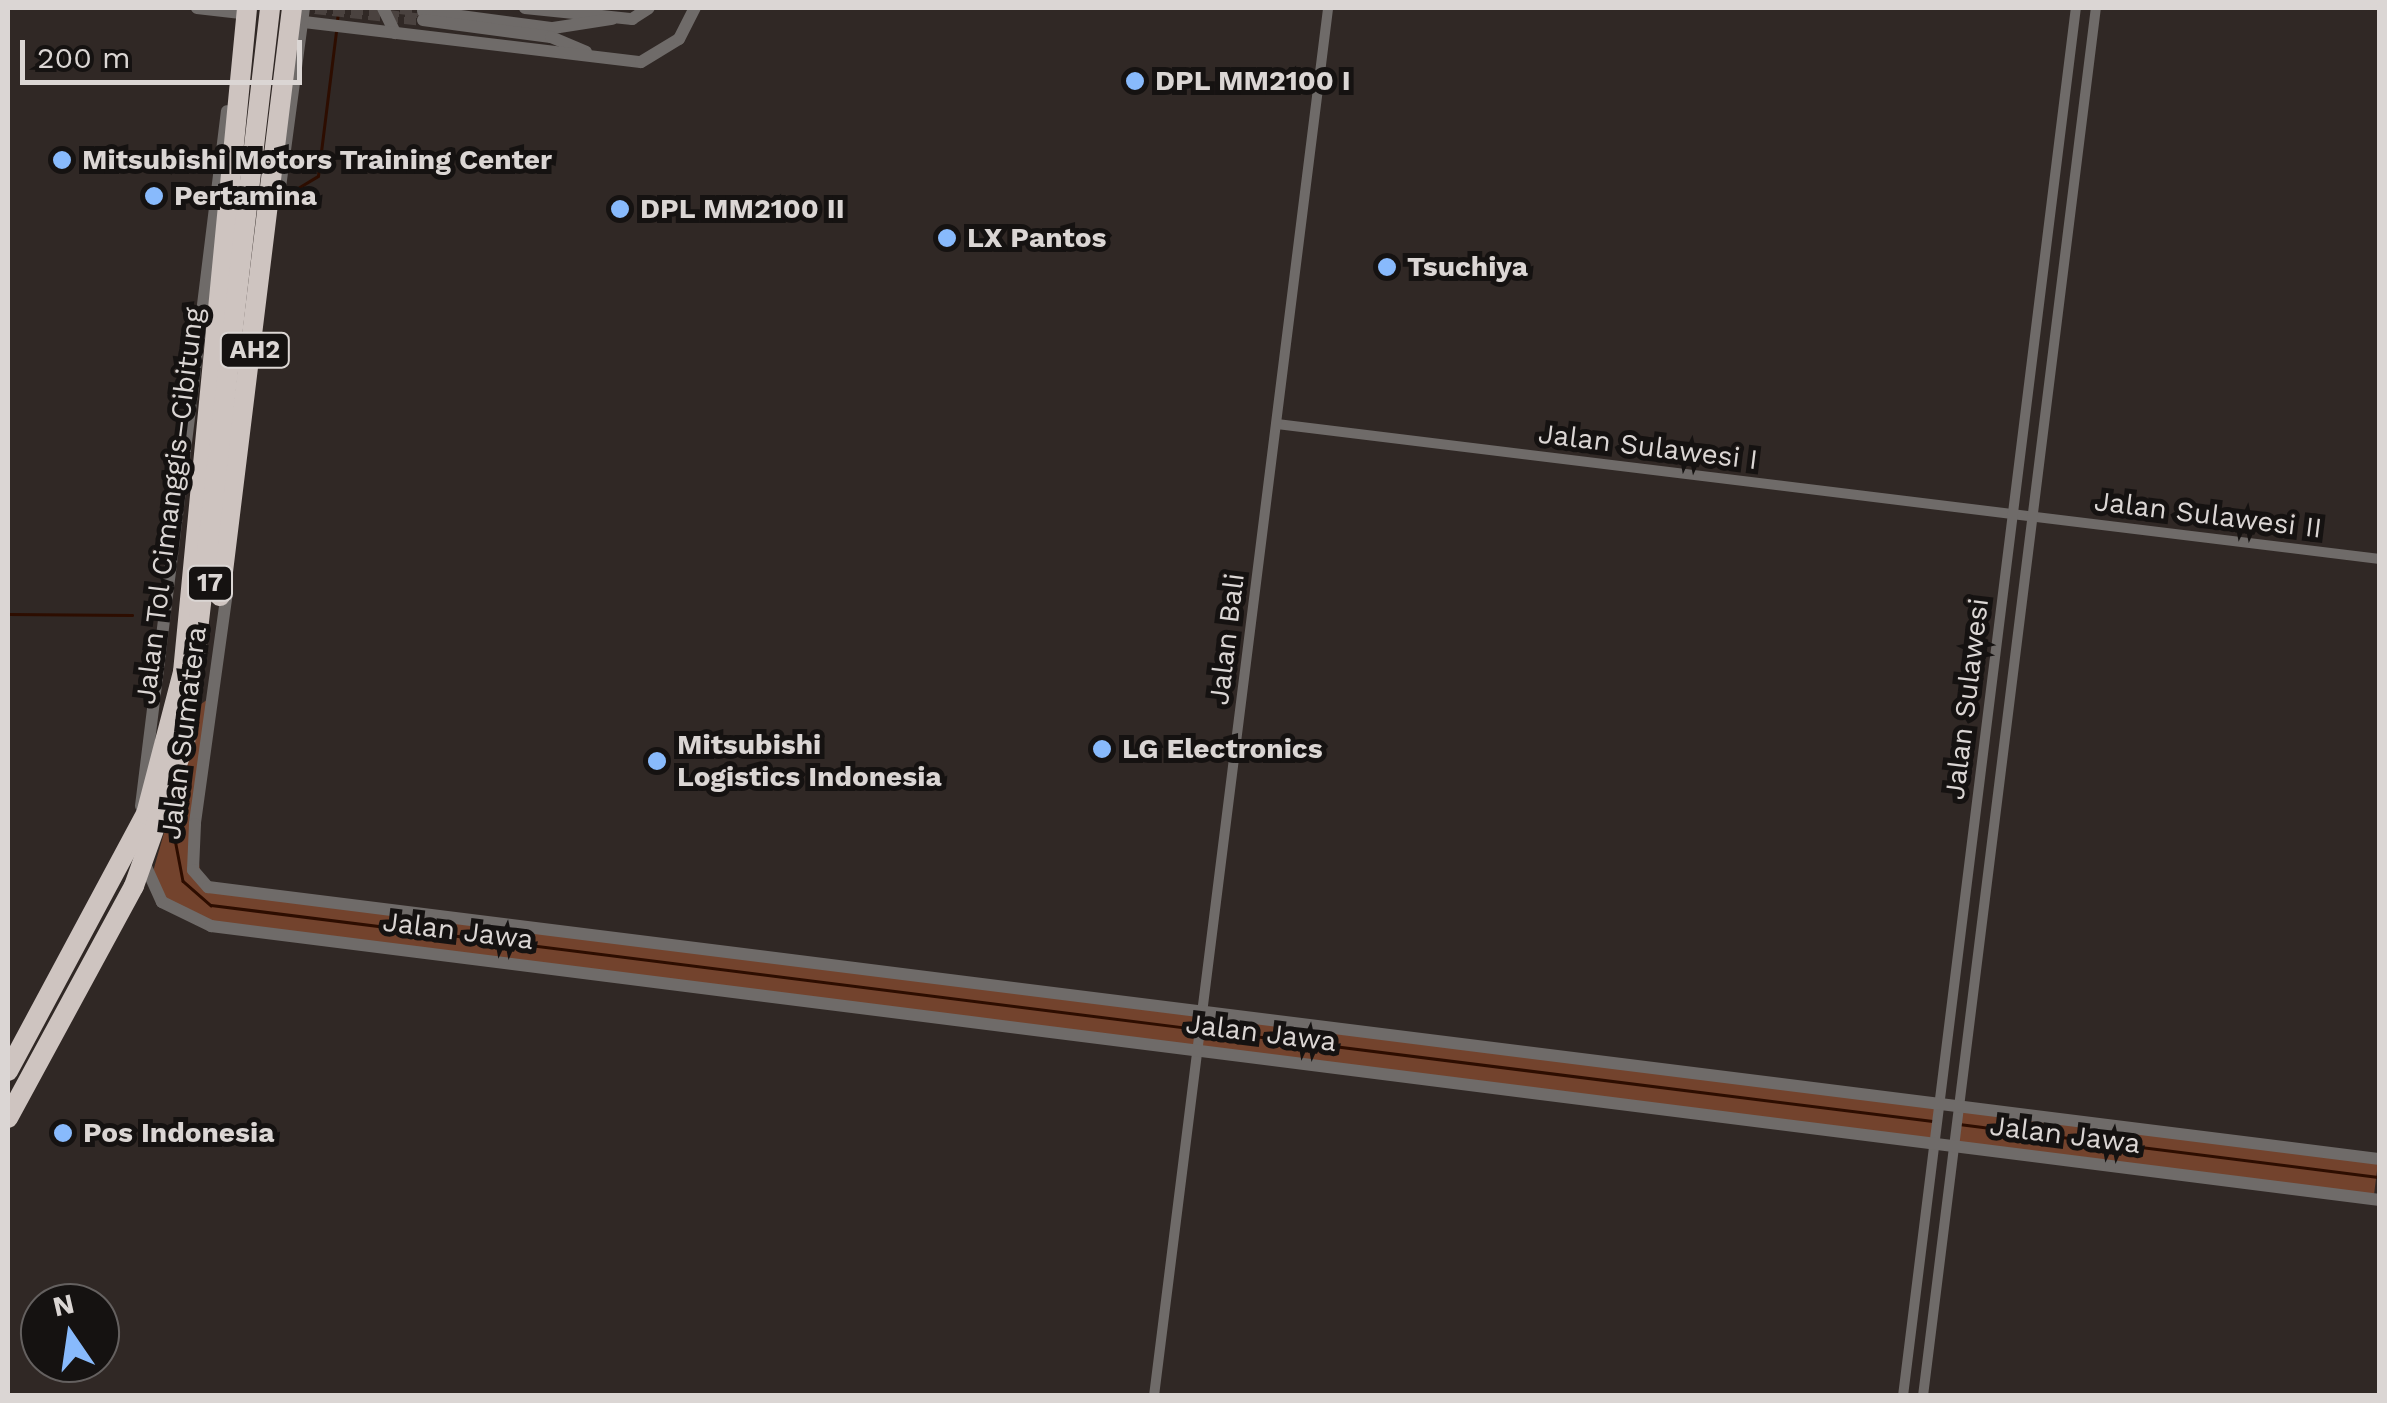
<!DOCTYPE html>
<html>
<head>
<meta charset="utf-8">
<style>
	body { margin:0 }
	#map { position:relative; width:2387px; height:1403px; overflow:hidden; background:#302825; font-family:"Work Sans",sans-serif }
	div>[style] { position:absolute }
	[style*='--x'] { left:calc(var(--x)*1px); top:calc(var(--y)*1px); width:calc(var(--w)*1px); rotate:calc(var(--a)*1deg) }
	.green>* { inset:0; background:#73432d; transform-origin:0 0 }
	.stream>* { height:2.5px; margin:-1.25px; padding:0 1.25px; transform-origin:1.25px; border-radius:1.25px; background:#2d0d00 }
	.tertiary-tunnel>* { height:12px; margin-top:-6px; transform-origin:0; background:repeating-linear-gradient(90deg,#4a423f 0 12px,transparent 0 18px) }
	.minor>* { height:10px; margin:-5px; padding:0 5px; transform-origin:5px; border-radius:5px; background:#6f6b69 }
	.tertiary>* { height:12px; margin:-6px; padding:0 6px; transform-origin:6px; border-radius:6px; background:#6f6b69 }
	.motorway>* { height:20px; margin:-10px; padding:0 10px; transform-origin:10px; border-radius:10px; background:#cec4c0 }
	.dots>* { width:28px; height:28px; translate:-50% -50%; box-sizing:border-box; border:5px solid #151211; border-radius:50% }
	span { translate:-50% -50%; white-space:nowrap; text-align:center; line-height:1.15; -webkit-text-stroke:10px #151211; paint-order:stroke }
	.shield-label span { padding:2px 8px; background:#151211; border:2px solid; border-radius:8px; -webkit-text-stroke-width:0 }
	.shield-label { font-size:25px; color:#dbd6d4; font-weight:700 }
	.poi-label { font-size:28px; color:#dbd6d4; font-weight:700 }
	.left { translate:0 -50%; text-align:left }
	.street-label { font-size:28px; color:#dbd6d4 }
	.frame { position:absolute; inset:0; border:10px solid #dbd6d4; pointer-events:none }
	.north { position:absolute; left:20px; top:1283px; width:100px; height:100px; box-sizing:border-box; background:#151211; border:2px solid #64605f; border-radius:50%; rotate:347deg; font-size:28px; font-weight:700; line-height:40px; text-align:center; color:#dbd6d4 }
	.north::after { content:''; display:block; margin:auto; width:35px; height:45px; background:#88bafc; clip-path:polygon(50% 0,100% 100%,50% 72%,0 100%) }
	.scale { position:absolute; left:20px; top:40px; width:282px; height:45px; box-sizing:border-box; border:5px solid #dbd6d4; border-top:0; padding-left:12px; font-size:30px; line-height:35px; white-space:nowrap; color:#dbd6d4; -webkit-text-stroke:8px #151211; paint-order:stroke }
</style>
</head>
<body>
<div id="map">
	<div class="green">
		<div style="clip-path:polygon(214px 695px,195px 824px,201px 882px,1939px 1101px,1934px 1143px,211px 926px,175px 913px,150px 882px,201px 704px)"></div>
		<div style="left:1961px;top:1104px;width:421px;height:42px;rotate:7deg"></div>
	</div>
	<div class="stream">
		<div style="--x:337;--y:20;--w:12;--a:-81"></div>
		<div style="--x:298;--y:188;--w:23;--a:-31"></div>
		<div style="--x:318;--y:176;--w:145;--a:-82.9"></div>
		<div style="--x:8;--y:614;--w:124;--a:0.5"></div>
		<div style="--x:170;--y:813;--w:69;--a:79.2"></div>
		<div style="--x:183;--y:881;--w:37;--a:41"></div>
		<div style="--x:211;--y:905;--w:994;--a:7.17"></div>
		<div style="--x:1205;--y:1030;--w:733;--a:7.13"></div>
		<div style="--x:1959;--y:1124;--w:424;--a:7.2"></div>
	</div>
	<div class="tertiary-tunnel">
		<div style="--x:315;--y:8;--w:109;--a:6.3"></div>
		<div style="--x:400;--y:8;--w:23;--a:7"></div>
	</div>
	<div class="minor">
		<div style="--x:1277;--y:424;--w:1111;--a:6.98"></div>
		<div style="--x:1154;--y:1396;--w:1399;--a:-82.85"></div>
		<div style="--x:1903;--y:1396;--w:1399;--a:-82.9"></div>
		<div style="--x:1923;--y:1396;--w:1399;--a:-82.9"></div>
	</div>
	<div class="tertiary">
		<div style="--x:197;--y:8;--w:44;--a:6.5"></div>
		<div style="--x:383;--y:8;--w:28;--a:64"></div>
		<div style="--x:525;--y:8;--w:108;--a:5.9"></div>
		<div style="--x:632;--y:19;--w:20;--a:-33"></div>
		<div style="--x:423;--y:11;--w:131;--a:7.5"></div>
		<div style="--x:553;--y:28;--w:60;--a:-8.7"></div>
		<div style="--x:423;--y:20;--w:129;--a:7.6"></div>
		<div style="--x:551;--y:37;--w:38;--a:23"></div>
		<div style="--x:304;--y:22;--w:339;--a:6.8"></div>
		<div style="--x:641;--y:62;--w:44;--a:-31.2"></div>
		<div style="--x:679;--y:39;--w:35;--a:-63"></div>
		<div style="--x:279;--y:195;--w:189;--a:-82.4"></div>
		<div style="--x:227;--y:592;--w:234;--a:97.9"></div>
		<div style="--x:195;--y:824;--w:46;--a:92.5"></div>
		<div style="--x:193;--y:870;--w:23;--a:49"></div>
		<div style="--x:208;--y:887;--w:2189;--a:7.14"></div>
		<div style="--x:141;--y:806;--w:700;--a:-82.95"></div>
		<div style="--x:143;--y:860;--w:46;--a:65.7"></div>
		<div style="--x:162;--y:902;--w:55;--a:26.1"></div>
		<div style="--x:211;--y:926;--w:2186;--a:7.2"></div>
	</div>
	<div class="motorway">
		<div style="--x:220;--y:596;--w:592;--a:-83.02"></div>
		<div style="--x:8;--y:1071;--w:292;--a:-61.8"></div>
		<div style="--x:146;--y:814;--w:147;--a:-75.4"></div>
		<div style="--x:183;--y:672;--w:667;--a:-84.49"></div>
		<div style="--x:8;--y:1118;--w:264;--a:-61.5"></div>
		<div style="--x:134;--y:886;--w:153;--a:-70.5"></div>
		<div style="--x:185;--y:742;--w:739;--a:-83.39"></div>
	</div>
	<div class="dots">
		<div style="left:1135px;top:81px;background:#88bafc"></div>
		<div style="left:62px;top:160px;background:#88bafc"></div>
		<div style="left:154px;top:196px;background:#88bafc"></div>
		<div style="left:620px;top:209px;background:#88bafc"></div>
		<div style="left:947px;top:238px;background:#88bafc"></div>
		<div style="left:1387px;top:267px;background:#88bafc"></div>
		<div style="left:1102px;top:749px;background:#88bafc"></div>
		<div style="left:657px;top:761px;background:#88bafc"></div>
		<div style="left:63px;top:1133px;background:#88bafc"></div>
	</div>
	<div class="shield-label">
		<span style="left:255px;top:350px">AH2</span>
		<span style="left:210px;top:583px">17</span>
	</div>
	<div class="poi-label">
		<span class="left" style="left:1155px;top:81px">DPL MM2100 I</span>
		<span class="left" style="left:82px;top:160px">Mitsubishi Motors Training Center</span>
		<span class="left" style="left:174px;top:196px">Pertamina</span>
		<span class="left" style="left:640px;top:209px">DPL MM2100 II</span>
		<span class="left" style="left:967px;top:238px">LX Pantos</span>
		<span class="left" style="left:1407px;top:267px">Tsuchiya</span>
		<span class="left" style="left:677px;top:761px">Mitsubishi<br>Logistics Indonesia</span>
		<span class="left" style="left:1122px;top:749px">LG Electronics</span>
		<span class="left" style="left:83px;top:1133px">Pos Indonesia</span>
	</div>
	<div class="street-label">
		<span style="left:1648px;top:447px;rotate:7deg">Jalan Sulawesi I</span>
		<span style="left:170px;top:506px;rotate:-83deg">Jalan Tol Cimanggis–Cibitung</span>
		<span style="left:2208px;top:515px;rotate:7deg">Jalan Sulawesi II</span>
		<span style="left:1227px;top:639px;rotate:-83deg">Jalan Bali</span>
		<span style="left:1967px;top:699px;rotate:-83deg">Jalan Sulawesi</span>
		<span style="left:184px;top:733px;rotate:-83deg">Jalan Sumatera</span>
		<span style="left:458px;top:931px;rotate:7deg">Jalan Jawa</span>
		<span style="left:1261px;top:1033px;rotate:7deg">Jalan Jawa</span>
		<span style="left:2065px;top:1135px;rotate:7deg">Jalan Jawa</span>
	</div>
	<div class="frame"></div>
	<div class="north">N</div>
	<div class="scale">200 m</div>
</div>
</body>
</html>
